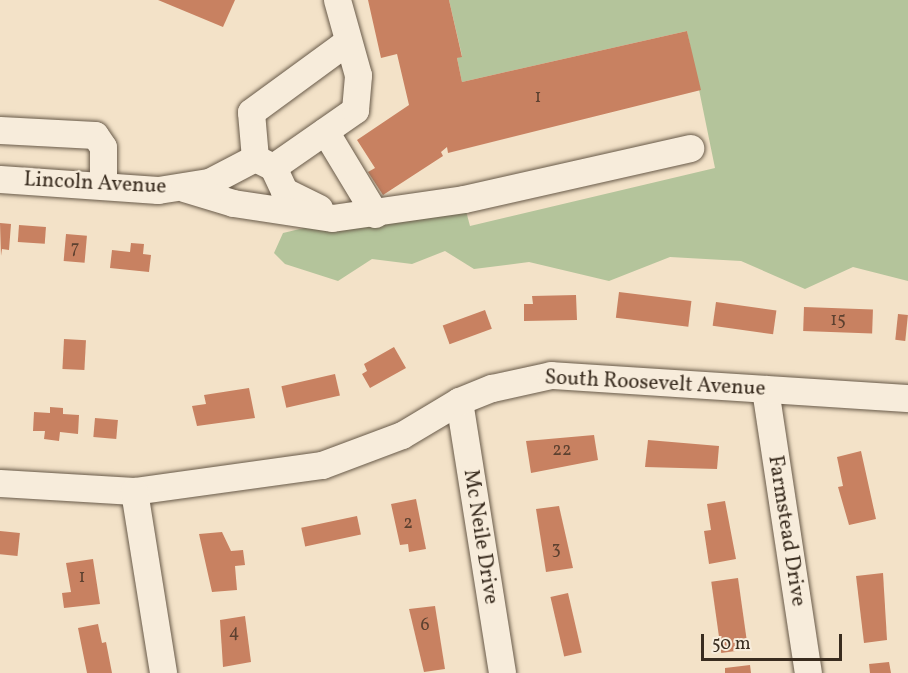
<!DOCTYPE html>
<html>
<head>
<meta charset="utf-8">
<style>
	body { margin:0 }
	#map { position:relative; width:908px; height:673px; overflow:hidden; background:#f3e2c8; font-family:Vollkorn,serif }
	div>[style] { position:absolute }
	[style*='--x'] { left:calc(var(--x)*1px); top:calc(var(--y)*1px); width:calc(var(--w)*1px); rotate:calc(var(--a)*1deg) }
	.green>* { inset:0; background:#b4c49b }
	.building>* { inset:0; background:#c88161; transform-origin:0 0 }
	.roads { filter:drop-shadow(0 0 2px #685a49) drop-shadow(0 0 2px #685a49) }
	.minor>* { height:27px; margin:-13.5px; padding:0 13.5px; transform-origin:13.5px; border-radius:13.5px; background:#f7ecdb }
	span { translate:-50% -50%; white-space:nowrap; text-align:center; line-height:1.15; -webkit-text-stroke:4.5px #f7ecdb; paint-order:stroke }
	.number-label { font-size:18px; color:#5d4130 }
	.number-label span { -webkit-text-stroke-width:0 }
	.street-label { font-size:21px; color:#392c1f }
	.scale { position:absolute; left:701px; top:634px; width:141px; height:27px; box-sizing:border-box; border:3px solid #392c1f; border-top:0; padding-left:8px; font-size:18px; line-height:21px; white-space:nowrap; color:#392c1f; -webkit-text-stroke:4px #f7ecdb; paint-order:stroke }
</style>
</head>
<body>
<div id="map">
	<div class="green">
		<div style="clip-path:polygon(449px 0,908px 0,908px 281px,853px 267px,805px 289px,741px 261px,670px 257px,609px 281px,529px 262px,474px 269px,445px 251px,412px 264px,372px 259px,338px 281px,285px 264px,274px 253px,283px 233px,321px 224px,466px 211px,470px 226px,715px 168px,687px 31px,462px 82px,457px 58px,462px 56px)"></div>
	</div>
	<div class="building">
		<div style="clip-path:polygon(158px 0,235px 0,223px 27px)"></div>
		<div style="clip-path:polygon(368px 0,449px 0,462px 57px,457px 58px,462px 82px,687px 31px,701px 90px,448px 153px,447px 147px,441px 152px,443px 156px,383px 195px,368px 172px,375px 168px,357px 140px,409px 105px,397px 54px,381px 58px)"></div>
		<div style="clip-path:polygon(0 223px,11px 224px,9px 250px,2px 249px,1px 256px)"></div>
		<div style="left:19px;top:225px;width:27px;height:17px;rotate:4deg"></div>
		<div style="left:66px;top:234px;width:21px;height:27px;rotate:5deg"></div>
		<div style="clip-path:polygon(131px 243px,144px 244px,143px 254px,151px 255px,149px 272px,110px 268px,112px 250px,130px 252px)"></div>
		<div style="left:619px;top:292px;width:73px;height:26px;rotate:7deg"></div>
		<div style="clip-path:polygon(576px 295px,577px 320px,524px 321px,524px 304px,533px 304px,532px 296px)"></div>
		<div style="left:716px;top:302px;width:61px;height:24px;rotate:8deg"></div>
		<div style="left:804px;top:307px;width:69px;height:24px;rotate:2deg"></div>
		<div style="left:485px;top:310px;width:20px;height:45px;rotate:70deg"></div>
		<div style="left:898px;top:314px;width:10px;height:26px;rotate:6deg"></div>
		<div style="left:64px;top:339px;width:22px;height:30px;rotate:3deg"></div>
		<div style="clip-path:polygon(394px 347px,406px 368px,370px 388px,362px 374px,367px 371px,364px 364px)"></div>
		<div style="left:335px;top:374px;width:22px;height:55px;rotate:77deg"></div>
		<div style="clip-path:polygon(249px 388px,255px 418px,197px 426px,192px 406px,206px 404px,204px 395px)"></div>
		<div style="clip-path:polygon(50px 407px,63px 408px,63px 414px,79px 415px,78px 434px,60px 432px,59px 441px,44px 439px,45px 431px,33px 431px,34px 412px,50px 413px)"></div>
		<div style="left:95px;top:418px;width:23px;height:19px;rotate:5deg"></div>
		<div style="clip-path:polygon(594px 435px,598px 460px,531px 473px,526px 441px)"></div>
		<div style="clip-path:polygon(648px 440px,719px 446px,717px 469px,645px 467px)"></div>
		<div style="clip-path:polygon(861px 451px,876px 519px,849px 525px,838px 487px,843px 486px,837px 457px)"></div>
		<div style="clip-path:polygon(416px 499px,426px 549px,409px 552px,408px 544px,400px 545px,391px 504px)"></div>
		<div style="clip-path:polygon(725px 501px,736px 559px,709px 564px,704px 531px,711px 530px,707px 504px)"></div>
		<div style="clip-path:polygon(559px 506px,573px 568px,546px 572px,536px 509px)"></div>
		<div style="left:357px;top:516px;width:19px;height:57px;rotate:78deg"></div>
		<div style="left:0;top:531px;width:20px;height:23px;rotate:6deg"></div>
		<div style="clip-path:polygon(222px 532px,231px 551px,243px 550px,245px 565px,235px 566px,237px 590px,212px 592px,199px 534px)"></div>
		<div style="clip-path:polygon(93px 559px,100px 604px,64px 608px,62px 593px,71px 592px,66px 563px)"></div>
		<div style="clip-path:polygon(883px 573px,887px 640px,864px 643px,856px 576px)"></div>
		<div style="left:738px;top:578px;width:72px;height:27px;rotate:82deg"></div>
		<div style="left:568px;top:593px;width:61px;height:18px;rotate:77deg"></div>
		<div style="clip-path:polygon(435px 606px,445px 669px,424px 672px,409px 609px)"></div>
		<div style="clip-path:polygon(245px 616px,251px 662px,223px 667px,220px 620px)"></div>
		<div style="clip-path:polygon(98px 624px,102px 643px,106px 642px,112px 673px,87px 673px,78px 628px)"></div>
		<div style="clip-path:polygon(889px 662px,891px 673px,870px 673px,869px 664px)"></div>
		<div style="clip-path:polygon(750px 665px,751px 673px,725px 673px,725px 668px)"></div>
	</div>
	<div class="roads">
		<div class="minor">
			<div style="--x:0;--y:130;--w:95;--a:3"></div>
			<div style="--x:95;--y:135;--w:14;--a:56"></div>
			<div style="--x:103;--y:147;--w:39;--a:90"></div>
			<div style="--x:325;--y:131;--w:97;--a:58.9"></div>
			<div style="--x:255;--y:158;--w:20;--a:27"></div>
			<div style="--x:273;--y:167;--w:100;--a:-34.8"></div>
			<div style="--x:355;--y:110;--w:35;--a:-85"></div>
			<div style="--x:358;--y:75;--w:78;--a:-105.6"></div>
			<div style="--x:255;--y:158;--w:46;--a:-95"></div>
			<div style="--x:251;--y:112;--w:120;--a:-36.2"></div>
			<div style="--x:273;--y:167;--w:26;--a:65"></div>
			<div style="--x:284;--y:191;--w:39;--a:26"></div>
			<div style="--x:0;--y:179;--w:158;--a:4"></div>
			<div style="--x:158;--y:190;--w:52;--a:-8.9"></div>
			<div style="--x:209;--y:182;--w:52;--a:-27.6"></div>
			<div style="--x:184;--y:188;--w:51;--a:17"></div>
			<div style="--x:233;--y:203;--w:100;--a:8.6"></div>
			<div style="--x:332;--y:218;--w:133;--a:-8.2"></div>
			<div style="--x:464;--y:199;--w:232;--a:-12.7"></div>
			<div style="--x:765;--y:389;--w:287;--a:81.4"></div>
			<div style="--x:459;--y:401;--w:275;--a:81"></div>
			<div style="--x:0;--y:483;--w:134;--a:3.4"></div>
			<div style="--x:134;--y:491;--w:190;--a:-7.9"></div>
			<div style="--x:322;--y:465;--w:85;--a:-20.6"></div>
			<div style="--x:402;--y:435;--w:66;--a:-30.8"></div>
			<div style="--x:459;--y:401;--w:35;--a:-22"></div>
			<div style="--x:492;--y:388;--w:60;--a:-12.4"></div>
			<div style="--x:551;--y:375;--w:358;--a:3.7"></div>
			<div style="--x:134;--y:491;--w:184;--a:80.9"></div>
		</div>
	</div>
	<div class="number-label">
		<span style="left:538px;top:98px">1</span>
		<span style="left:75px;top:249px">7</span>
		<span style="left:838px;top:321px">15</span>
		<span style="left:562px;top:451px">22</span>
		<span style="left:408px;top:524px">2</span>
		<span style="left:556px;top:550px">3</span>
		<span style="left:82px;top:578px">1</span>
		<span style="left:425px;top:626px">6</span>
		<span style="left:234px;top:633px">4</span>
	</div>
	<div class="street-label">
		<span style="left:95px;top:184px;rotate:3deg">Lincoln Avenue</span>
		<span style="left:655px;top:384px;rotate:3deg">South Roosevelt Avenue</span>
		<span style="left:786px;top:531px;rotate:81deg">Farmstead Drive</span>
		<span style="left:480px;top:537px;rotate:81deg">Mc Neile Drive</span>
	</div>
	<div class="scale">50 m</div>
</div>
</body>
</html>
